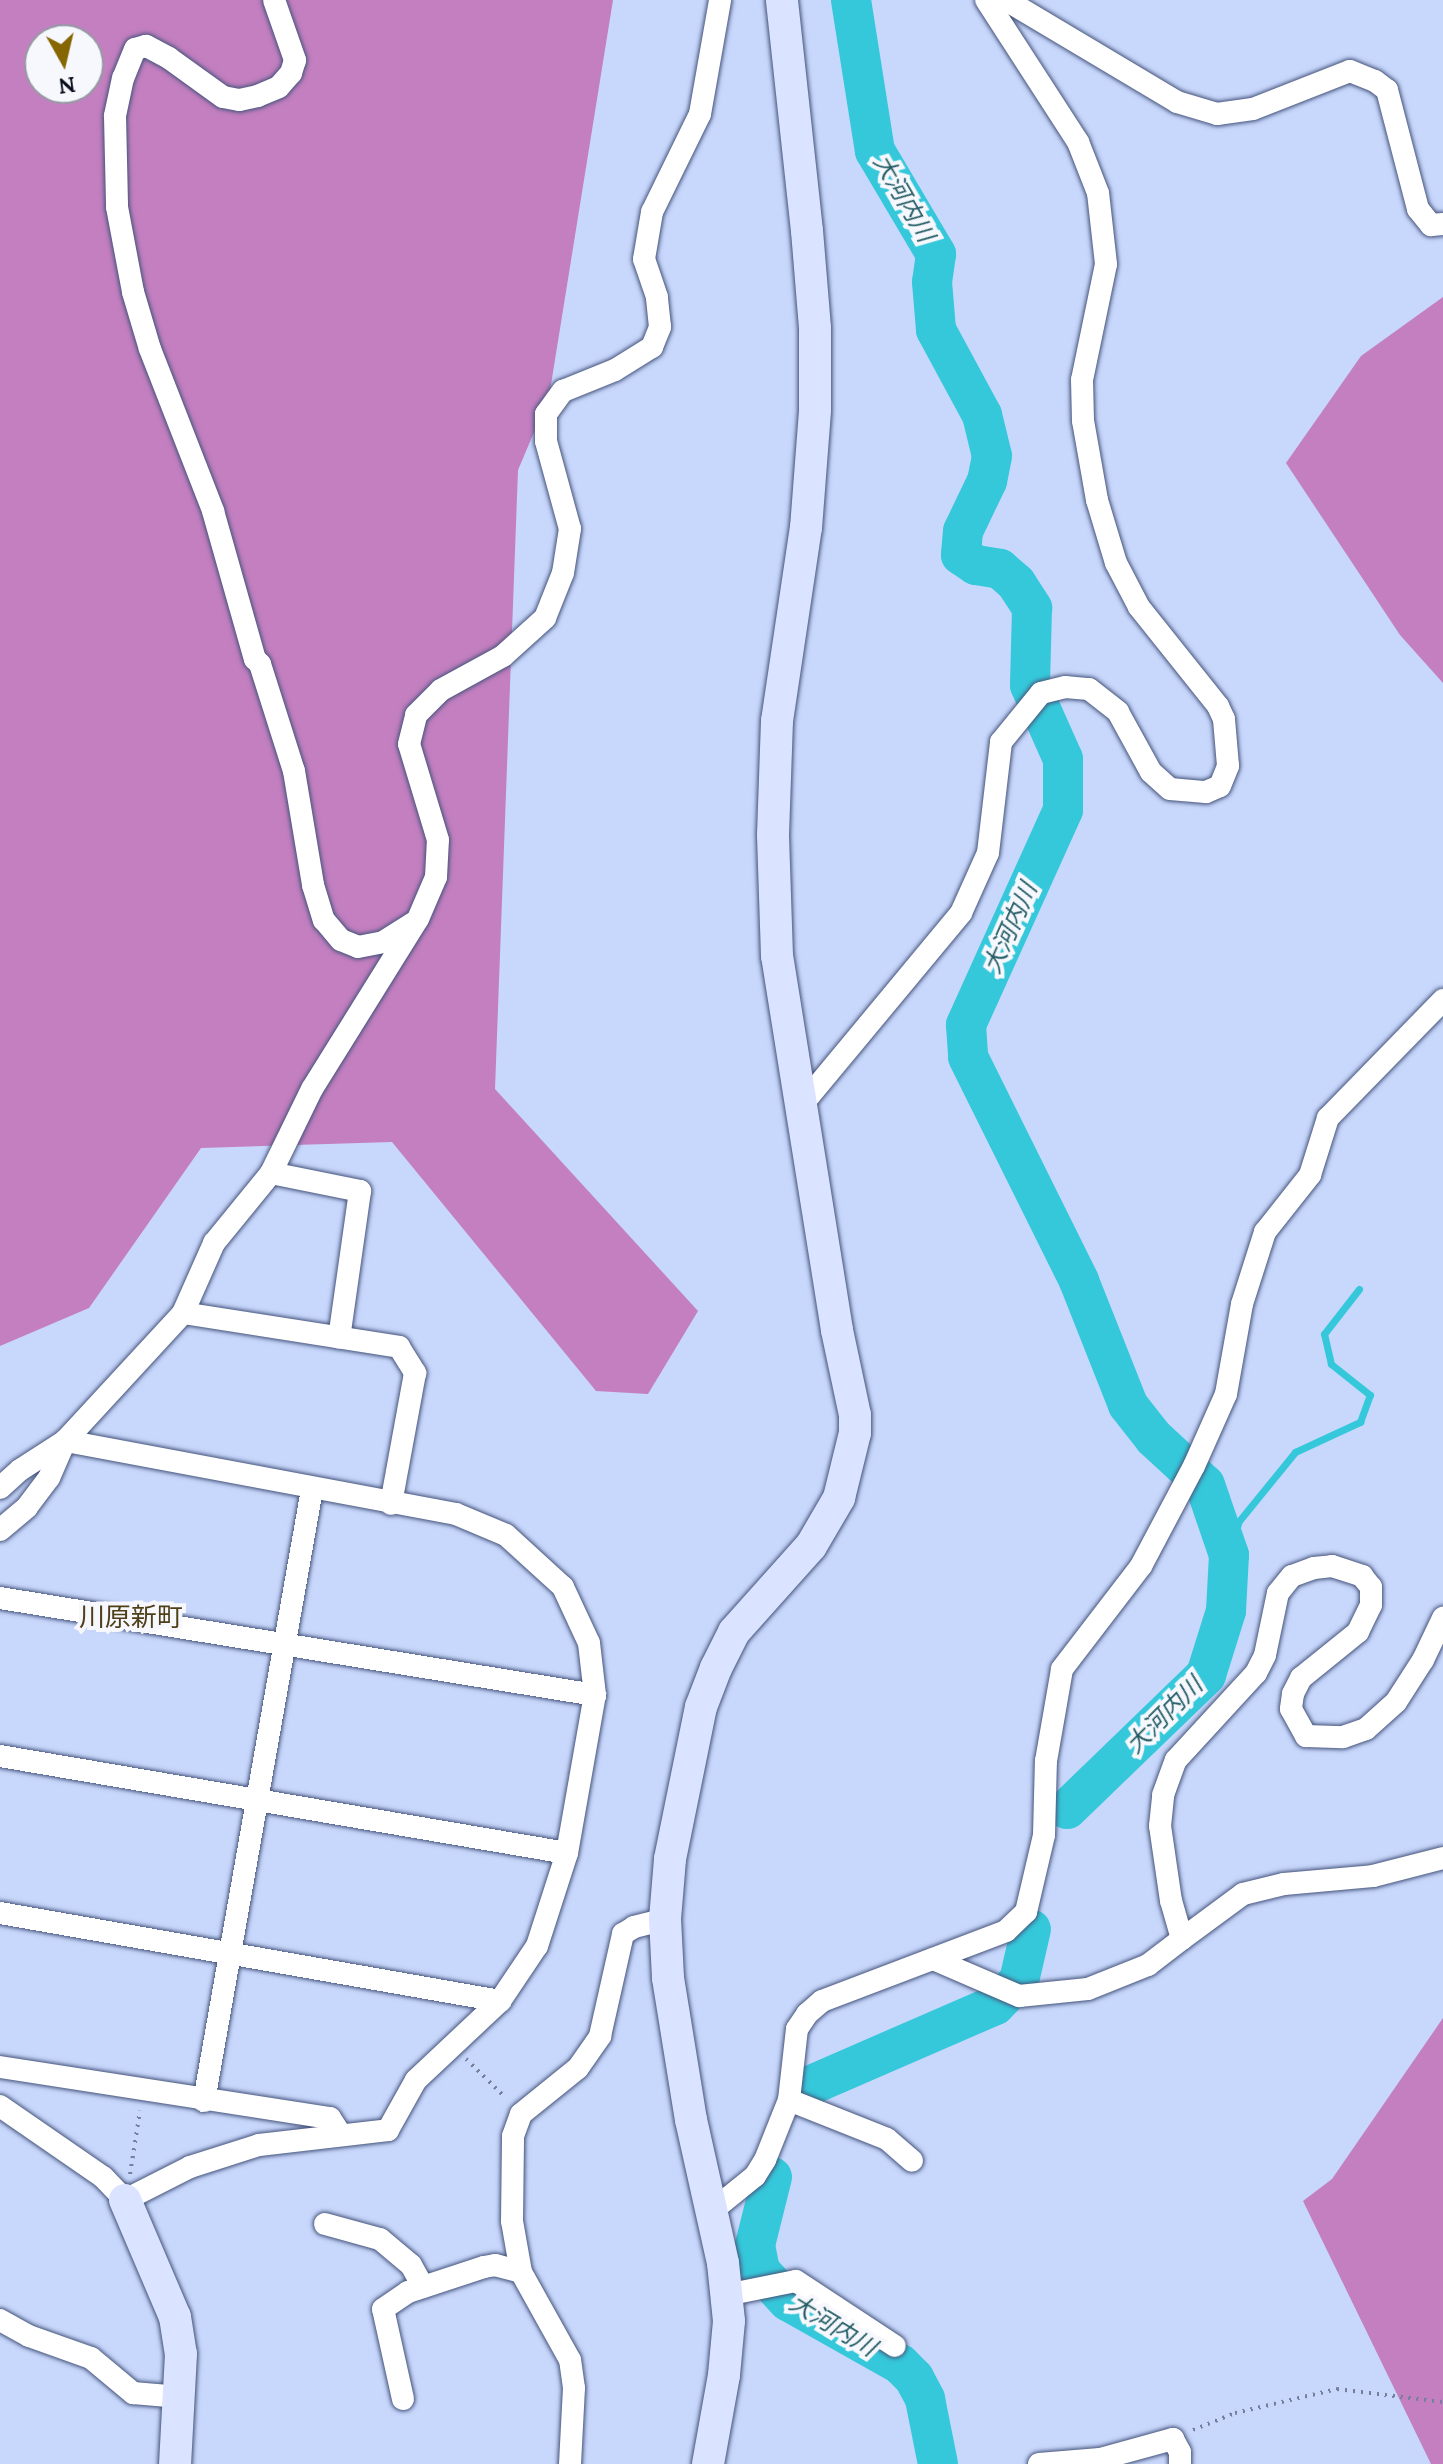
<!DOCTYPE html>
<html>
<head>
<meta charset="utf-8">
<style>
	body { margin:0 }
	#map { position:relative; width:1443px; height:2464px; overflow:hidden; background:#c8d7fc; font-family:Lora,"Noto Sans JP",serif }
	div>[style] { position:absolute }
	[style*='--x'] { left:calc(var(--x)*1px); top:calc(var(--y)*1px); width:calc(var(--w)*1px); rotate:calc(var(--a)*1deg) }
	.forest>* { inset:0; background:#c37fc0 }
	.stream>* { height:7px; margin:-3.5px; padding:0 3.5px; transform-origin:3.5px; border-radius:3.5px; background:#35c8db }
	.river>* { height:40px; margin:-20px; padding:0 20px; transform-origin:20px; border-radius:20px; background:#35c8db }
	.path>* { height:4px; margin-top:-2px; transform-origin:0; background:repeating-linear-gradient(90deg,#757f9b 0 2px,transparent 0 8px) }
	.roads { filter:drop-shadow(0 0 2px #45547b) drop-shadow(0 0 2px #45547b) }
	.street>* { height:22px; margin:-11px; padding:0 11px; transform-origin:11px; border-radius:11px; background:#fff }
	.secondary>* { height:32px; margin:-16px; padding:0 16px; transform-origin:16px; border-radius:16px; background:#dae3ff }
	span { translate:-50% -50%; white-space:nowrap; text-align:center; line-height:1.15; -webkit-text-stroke:8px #f6f8fd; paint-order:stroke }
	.water-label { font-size:24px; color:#235c64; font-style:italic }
	.quarter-label { font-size:26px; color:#4e3f17 }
	.north { position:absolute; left:24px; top:24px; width:80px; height:80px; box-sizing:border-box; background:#f6f8fd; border:2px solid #9699a3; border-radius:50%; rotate:172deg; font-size:22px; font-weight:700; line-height:32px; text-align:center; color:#070b1b }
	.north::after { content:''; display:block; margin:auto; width:28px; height:36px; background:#856600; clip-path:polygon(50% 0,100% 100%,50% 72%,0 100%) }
</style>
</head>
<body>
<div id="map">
	<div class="forest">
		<div style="clip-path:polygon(evenodd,0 0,613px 0,549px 397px,518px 470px,495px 1089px,698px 1311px,648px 1394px,596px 1391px,392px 1142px,201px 1148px,89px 1308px,0 1346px,0 0,40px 40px,88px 40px,88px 88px,40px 88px,40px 40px)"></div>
		<div style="clip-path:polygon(1443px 297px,1443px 683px,1400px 635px,1286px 463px,1361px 356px)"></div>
		<div style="clip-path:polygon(1443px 2018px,1443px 2464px,1431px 2464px,1303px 2201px,1332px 2179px)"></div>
	</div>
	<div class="stream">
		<div style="--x:1229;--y:1555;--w:35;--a:-74"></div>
		<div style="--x:1239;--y:1521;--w:89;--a:-50.9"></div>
		<div style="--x:1295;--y:1452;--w:72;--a:-24.8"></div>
		<div style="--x:1360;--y:1422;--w:29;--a:-70"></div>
		<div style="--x:1370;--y:1395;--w:50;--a:-141.5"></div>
		<div style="--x:1331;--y:1364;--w:31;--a:-103"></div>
		<div style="--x:1324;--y:1334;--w:57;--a:-52.1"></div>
	</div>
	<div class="river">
		<div style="--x:851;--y:0;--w:153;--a:81"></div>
		<div style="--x:875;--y:151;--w:120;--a:59.4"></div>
		<div style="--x:936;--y:254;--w:28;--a:98"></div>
		<div style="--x:932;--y:282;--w:48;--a:85.2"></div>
		<div style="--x:936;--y:330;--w:97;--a:61.6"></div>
		<div style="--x:982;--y:415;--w:42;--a:76.3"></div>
		<div style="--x:992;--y:456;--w:25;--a:101"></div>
		<div style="--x:987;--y:481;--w:55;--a:115.6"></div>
		<div style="--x:963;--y:531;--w:24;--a:95"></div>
		<div style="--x:961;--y:555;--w:18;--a:34"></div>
		<div style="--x:976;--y:565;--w:24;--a:9"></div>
		<div style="--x:1000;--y:569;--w:21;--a:41"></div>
		<div style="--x:1016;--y:583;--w:30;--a:57"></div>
		<div style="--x:1032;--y:608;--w:77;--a:91.5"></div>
		<div style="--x:1030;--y:685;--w:81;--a:66"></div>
		<div style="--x:1063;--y:759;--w:51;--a:90"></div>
		<div style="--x:1063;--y:810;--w:236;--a:114.3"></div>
		<div style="--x:966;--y:1025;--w:32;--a:86"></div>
		<div style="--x:968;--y:1057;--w:250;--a:63.6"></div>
		<div style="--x:1079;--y:1281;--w:133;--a:68.4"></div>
		<div style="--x:1128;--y:1405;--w:42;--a:51.8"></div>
		<div style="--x:1154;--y:1438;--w:69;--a:42.7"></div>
		<div style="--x:1205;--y:1485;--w:74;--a:71.1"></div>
		<div style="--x:1229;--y:1555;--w:56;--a:93.1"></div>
		<div style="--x:1226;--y:1611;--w:67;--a:107.4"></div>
		<div style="--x:1206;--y:1675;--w:193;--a:136"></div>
		<div style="--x:809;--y:2086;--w:203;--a:-23.5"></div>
		<div style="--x:995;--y:2005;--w:34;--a:-45"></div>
		<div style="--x:1019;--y:1981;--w:53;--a:-77"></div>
		<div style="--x:772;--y:2177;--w:70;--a:104"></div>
		<div style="--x:755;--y:2245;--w:26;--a:79"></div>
		<div style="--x:760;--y:2271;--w:41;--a:47"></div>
		<div style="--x:788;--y:2301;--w:129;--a:29.4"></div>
		<div style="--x:900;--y:2364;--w:20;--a:45"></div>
		<div style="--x:914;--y:2378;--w:24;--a:62"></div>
		<div style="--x:925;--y:2399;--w:66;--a:78.7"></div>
	</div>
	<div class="path">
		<div style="--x:466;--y:2059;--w:56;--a:44.3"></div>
		<div style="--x:130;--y:2174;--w:64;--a:-81"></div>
		<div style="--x:1193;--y:2430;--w:45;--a:-22"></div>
		<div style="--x:1235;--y:2413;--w:105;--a:-13.2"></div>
		<div style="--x:1337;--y:2389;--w:107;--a:7"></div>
	</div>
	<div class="roads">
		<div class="street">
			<div style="--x:274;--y:0;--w:64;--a:70.7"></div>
			<div style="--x:295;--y:60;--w:14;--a:107"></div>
			<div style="--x:291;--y:73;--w:18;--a:131"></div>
			<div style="--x:279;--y:87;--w:23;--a:157"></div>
			<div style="--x:258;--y:96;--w:19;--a:168"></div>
			<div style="--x:239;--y:100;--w:16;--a:-169"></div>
			<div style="--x:223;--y:97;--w:67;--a:-144.2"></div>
			<div style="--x:169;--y:58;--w:26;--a:-152"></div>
			<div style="--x:146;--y:46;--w:11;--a:165"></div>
			<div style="--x:135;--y:49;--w:31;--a:112"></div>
			<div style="--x:123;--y:78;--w:39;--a:102"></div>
			<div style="--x:115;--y:116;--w:91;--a:88.7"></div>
			<div style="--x:117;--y:207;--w:86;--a:79.3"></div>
			<div style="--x:133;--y:292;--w:59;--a:73.4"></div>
			<div style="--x:150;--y:349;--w:174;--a:68.7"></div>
			<div style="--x:213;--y:511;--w:154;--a:74.2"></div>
			<div style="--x:255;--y:659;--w:7;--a:45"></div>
			<div style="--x:260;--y:664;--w:112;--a:72.4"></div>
			<div style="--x:294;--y:771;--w:116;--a:80.5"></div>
			<div style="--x:313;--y:885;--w:37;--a:73"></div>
			<div style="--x:324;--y:920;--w:26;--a:50"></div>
			<div style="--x:341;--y:940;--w:18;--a:22"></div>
			<div style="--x:358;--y:947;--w:25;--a:-11"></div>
			<div style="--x:383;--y:942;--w:36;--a:-32"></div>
			<div style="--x:1006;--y:0;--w:199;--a:30.8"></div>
			<div style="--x:1177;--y:102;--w:42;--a:16.7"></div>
			<div style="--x:1217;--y:114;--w:36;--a:-8"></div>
			<div style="--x:1253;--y:109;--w:104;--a:-21.4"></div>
			<div style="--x:1350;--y:71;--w:27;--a:22"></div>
			<div style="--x:1375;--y:81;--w:15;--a:37"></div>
			<div style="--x:1387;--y:90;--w:123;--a:75.4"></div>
			<div style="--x:1418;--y:209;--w:21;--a:51"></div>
			<div style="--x:1431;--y:225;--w:12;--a:-5"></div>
			<div style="--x:800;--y:1107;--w:252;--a:-50.3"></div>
			<div style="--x:961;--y:913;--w:66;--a:-65.8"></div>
			<div style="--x:988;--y:853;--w:112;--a:-83.3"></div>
			<div style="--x:1001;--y:742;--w:63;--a:-50.8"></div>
			<div style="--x:1041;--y:693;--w:25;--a:-14"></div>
			<div style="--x:1065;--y:687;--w:24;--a:5"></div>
			<div style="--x:1089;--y:689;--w:37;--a:38"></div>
			<div style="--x:1118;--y:712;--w:68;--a:61.2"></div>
			<div style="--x:1151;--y:772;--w:25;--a:42"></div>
			<div style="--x:1170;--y:789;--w:36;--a:5"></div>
			<div style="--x:1206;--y:792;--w:15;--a:-23"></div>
			<div style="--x:1220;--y:786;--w:22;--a:-68"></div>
			<div style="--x:1228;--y:766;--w:47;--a:-94.9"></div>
			<div style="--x:1224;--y:719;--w:14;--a:-115"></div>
			<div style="--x:1218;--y:706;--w:127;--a:-128.6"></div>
			<div style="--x:1139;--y:607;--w:50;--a:-117.6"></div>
			<div style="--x:1116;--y:563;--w:66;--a:-106.8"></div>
			<div style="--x:1097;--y:500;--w:80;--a:-100"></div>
			<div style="--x:1083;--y:421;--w:41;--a:-91.4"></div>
			<div style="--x:1082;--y:380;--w:118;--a:-78.3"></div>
			<div style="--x:1106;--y:264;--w:71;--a:-96.4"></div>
			<div style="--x:1098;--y:193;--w:55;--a:-111.4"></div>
			<div style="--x:1078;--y:142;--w:169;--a:-122.9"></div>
			<div style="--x:271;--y:1173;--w:91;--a:11.4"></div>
			<div style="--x:360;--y:1191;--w:148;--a:98.1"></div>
			<div style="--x:183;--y:1313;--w:77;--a:-66.1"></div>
			<div style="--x:214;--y:1243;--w:90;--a:-50.8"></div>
			<div style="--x:271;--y:1173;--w:93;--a:-64"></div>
			<div style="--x:312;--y:1089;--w:200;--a:-58.1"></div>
			<div style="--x:418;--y:919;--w:46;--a:-66.8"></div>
			<div style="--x:436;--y:877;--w:37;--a:-87"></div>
			<div style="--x:438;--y:840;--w:100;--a:-106.8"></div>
			<div style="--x:409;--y:744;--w:30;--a:-76"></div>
			<div style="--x:416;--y:715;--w:35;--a:-45"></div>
			<div style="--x:441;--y:690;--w:71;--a:-28.7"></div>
			<div style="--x:503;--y:656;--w:57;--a:-42.1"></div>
			<div style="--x:545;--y:618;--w:48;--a:-68.2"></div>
			<div style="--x:563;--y:573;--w:45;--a:-81"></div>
			<div style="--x:570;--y:529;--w:91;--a:-105.3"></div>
			<div style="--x:546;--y:441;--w:27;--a:-90"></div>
			<div style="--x:546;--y:414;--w:29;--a:-54"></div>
			<div style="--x:563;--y:391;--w:56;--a:-22"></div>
			<div style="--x:615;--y:370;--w:44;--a:-31.9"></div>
			<div style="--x:652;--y:347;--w:22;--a:-68"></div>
			<div style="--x:660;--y:327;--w:30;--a:-96"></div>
			<div style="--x:657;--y:297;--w:40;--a:-108.9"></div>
			<div style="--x:644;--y:259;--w:48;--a:-80.3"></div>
			<div style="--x:652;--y:212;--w:109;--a:-63.9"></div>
			<div style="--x:700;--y:114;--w:116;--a:-80"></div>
			<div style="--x:0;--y:1488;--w:27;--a:-42"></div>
			<div style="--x:20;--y:1470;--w:54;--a:-32.8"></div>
			<div style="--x:65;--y:1441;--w:174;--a:-47.3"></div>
			<div style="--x:183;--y:1313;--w:219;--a:8.9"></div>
			<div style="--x:399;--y:1347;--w:31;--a:58"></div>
			<div style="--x:415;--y:1373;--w:133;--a:100.4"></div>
			<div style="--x:0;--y:1530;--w:35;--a:-40"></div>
			<div style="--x:27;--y:1507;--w:36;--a:-53"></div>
			<div style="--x:49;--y:1478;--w:40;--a:-66.6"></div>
			<div style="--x:0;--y:1598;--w:603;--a:9.26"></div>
			<div style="--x:0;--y:1756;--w:575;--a:9.71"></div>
			<div style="--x:0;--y:1913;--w:508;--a:9.98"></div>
			<div style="--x:1182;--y:1939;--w:76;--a:-36.4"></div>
			<div style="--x:1243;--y:1894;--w:42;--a:-13.7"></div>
			<div style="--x:1284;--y:1884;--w:89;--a:-5.1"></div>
			<div style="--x:1373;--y:1876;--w:72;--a:-14.4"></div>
			<div style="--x:933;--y:1959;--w:94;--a:23.3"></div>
			<div style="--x:1019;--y:1996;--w:69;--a:-5.8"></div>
			<div style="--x:1088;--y:1989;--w:65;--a:-21.8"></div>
			<div style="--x:1148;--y:1965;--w:43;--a:-37.4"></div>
			<div style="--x:1182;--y:1939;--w:40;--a:-106"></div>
			<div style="--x:1171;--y:1901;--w:76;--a:-98.3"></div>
			<div style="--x:1160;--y:1826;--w:31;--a:-84"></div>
			<div style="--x:1163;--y:1795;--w:37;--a:-70"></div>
			<div style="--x:1176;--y:1760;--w:118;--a:-47.4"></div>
			<div style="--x:1256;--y:1673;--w:20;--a:-63"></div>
			<div style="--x:1265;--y:1655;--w:63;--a:-78.2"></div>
			<div style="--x:1278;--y:1593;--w:22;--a:-51"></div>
			<div style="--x:1292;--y:1576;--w:23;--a:-20"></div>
			<div style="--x:1314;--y:1568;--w:18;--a:-6"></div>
			<div style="--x:1332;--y:1566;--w:32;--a:18"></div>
			<div style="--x:1362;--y:1576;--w:14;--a:51"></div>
			<div style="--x:1371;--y:1587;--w:18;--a:90"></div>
			<div style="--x:1371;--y:1605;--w:30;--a:116"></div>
			<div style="--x:1358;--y:1632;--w:73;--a:141.1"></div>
			<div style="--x:1301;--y:1678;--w:18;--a:117"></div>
			<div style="--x:1293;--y:1694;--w:15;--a:98"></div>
			<div style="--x:1291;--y:1709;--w:31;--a:61"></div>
			<div style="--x:1306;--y:1736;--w:37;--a:2"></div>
			<div style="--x:1343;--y:1737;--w:24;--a:-19"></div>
			<div style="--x:1366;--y:1729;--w:40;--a:-42"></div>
			<div style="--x:1396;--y:1702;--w:50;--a:-57.3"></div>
			<div style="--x:1423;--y:1660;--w:47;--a:-64.5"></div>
			<div style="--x:0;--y:2067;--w:334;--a:8.8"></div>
			<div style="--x:330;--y:2118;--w:20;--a:57"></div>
			<div style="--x:789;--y:2100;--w:105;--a:21.7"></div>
			<div style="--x:887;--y:2139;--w:33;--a:41"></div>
			<div style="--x:204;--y:2101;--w:621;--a:-79.99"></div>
			<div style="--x:0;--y:2106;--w:125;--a:34.6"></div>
			<div style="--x:103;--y:2177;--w:32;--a:46"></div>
			<div style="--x:125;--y:2200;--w:73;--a:-26.9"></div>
			<div style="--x:190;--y:2167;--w:72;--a:-17.7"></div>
			<div style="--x:259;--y:2145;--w:130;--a:-6.6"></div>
			<div style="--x:388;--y:2130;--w:57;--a:-60.8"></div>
			<div style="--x:416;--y:2080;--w:115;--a:-43.2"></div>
			<div style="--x:500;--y:2001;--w:66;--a:-56.1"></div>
			<div style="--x:537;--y:1946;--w:98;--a:-72.1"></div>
			<div style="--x:567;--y:1853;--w:160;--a:-80"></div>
			<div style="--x:595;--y:1695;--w:52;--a:-96.6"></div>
			<div style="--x:589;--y:1643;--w:62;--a:-114.9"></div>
			<div style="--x:563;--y:1587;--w:77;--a:-137.6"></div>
			<div style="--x:506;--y:1535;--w:54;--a:-157.2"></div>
			<div style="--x:456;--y:1514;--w:398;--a:-169.4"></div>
			<div style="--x:713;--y:2210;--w:54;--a:-39"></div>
			<div style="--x:755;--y:2176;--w:19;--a:-58"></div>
			<div style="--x:765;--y:2160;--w:65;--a:-68.2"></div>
			<div style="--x:789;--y:2100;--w:71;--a:-83.6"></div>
			<div style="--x:797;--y:2029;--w:18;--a:-56"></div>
			<div style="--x:807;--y:2014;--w:20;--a:-41"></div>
			<div style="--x:822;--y:2001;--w:197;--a:-20.8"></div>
			<div style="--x:1006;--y:1931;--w:28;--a:-44"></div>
			<div style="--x:1026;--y:1912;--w:79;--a:-76.8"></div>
			<div style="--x:1044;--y:1835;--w:74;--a:-88.5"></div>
			<div style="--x:1046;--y:1761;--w:93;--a:-80.1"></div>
			<div style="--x:1062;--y:1669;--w:130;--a:-52.5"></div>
			<div style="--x:1141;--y:1566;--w:113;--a:-62.1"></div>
			<div style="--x:1194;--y:1466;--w:79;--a:-66"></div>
			<div style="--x:1226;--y:1394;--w:91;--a:-79.9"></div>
			<div style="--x:1242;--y:1304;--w:76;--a:-72.3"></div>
			<div style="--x:1265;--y:1232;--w:73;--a:-51.7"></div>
			<div style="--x:1310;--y:1175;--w:60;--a:-72.5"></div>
			<div style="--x:1328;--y:1118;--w:165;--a:-45.7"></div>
			<div style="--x:325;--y:2224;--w:57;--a:15.3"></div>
			<div style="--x:380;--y:2239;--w:40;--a:40"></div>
			<div style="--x:411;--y:2265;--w:25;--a:61"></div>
			<div style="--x:726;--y:2295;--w:71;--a:-11.3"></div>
			<div style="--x:796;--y:2281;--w:118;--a:33.3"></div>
			<div style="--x:0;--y:2320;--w:33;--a:29"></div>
			<div style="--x:29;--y:2336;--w:66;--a:19.5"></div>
			<div style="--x:91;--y:2358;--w:55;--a:39.8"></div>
			<div style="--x:133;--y:2393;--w:47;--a:4.9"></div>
			<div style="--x:403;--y:2399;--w:92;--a:-102.5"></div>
			<div style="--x:383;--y:2309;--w:30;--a:-34"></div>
			<div style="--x:408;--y:2292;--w:80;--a:-18.2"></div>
			<div style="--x:484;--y:2267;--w:11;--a:-10"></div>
			<div style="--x:495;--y:2265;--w:27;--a:15"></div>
			<div style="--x:570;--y:2464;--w:76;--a:-87"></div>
			<div style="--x:574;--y:2388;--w:28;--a:-98"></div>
			<div style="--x:570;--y:2360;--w:101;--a:-119.1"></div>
			<div style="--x:521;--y:2272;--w:52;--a:-100"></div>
			<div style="--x:512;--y:2221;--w:85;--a:-89.3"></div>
			<div style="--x:513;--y:2136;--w:23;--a:-70"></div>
			<div style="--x:521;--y:2114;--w:73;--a:-38.9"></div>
			<div style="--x:578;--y:2068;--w:39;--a:-55"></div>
			<div style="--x:600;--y:2036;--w:105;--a:-77.3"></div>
			<div style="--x:623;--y:1934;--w:13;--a:-32"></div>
			<div style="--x:634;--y:1927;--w:32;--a:-14"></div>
			<div style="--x:1039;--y:2464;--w:61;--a:-4.7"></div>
			<div style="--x:1100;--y:2459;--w:76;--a:-15.3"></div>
			<div style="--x:1173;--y:2439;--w:15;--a:62"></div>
			<div style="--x:1180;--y:2452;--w:12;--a:90"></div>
		</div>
		<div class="secondary">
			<div style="--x:125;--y:2200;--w:127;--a:66.9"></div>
			<div style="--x:175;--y:2317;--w:37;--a:81"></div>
			<div style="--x:181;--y:2354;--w:110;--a:93.1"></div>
			<div style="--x:708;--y:2464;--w:90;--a:-79.8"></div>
			<div style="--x:724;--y:2375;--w:54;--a:-84.7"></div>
			<div style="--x:729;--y:2321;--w:58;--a:-95.9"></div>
			<div style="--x:723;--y:2263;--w:147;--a:-102.6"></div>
			<div style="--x:691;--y:2120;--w:144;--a:-99.2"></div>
			<div style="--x:668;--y:1978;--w:59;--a:-92.9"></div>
			<div style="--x:665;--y:1919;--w:60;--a:-85.2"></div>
			<div style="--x:670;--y:1859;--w:155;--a:-78.5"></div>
			<div style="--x:701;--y:1707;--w:42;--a:-69"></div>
			<div style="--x:716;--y:1668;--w:40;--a:-63.4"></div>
			<div style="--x:734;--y:1632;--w:115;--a:-48.2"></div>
			<div style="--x:811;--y:1546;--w:56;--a:-59.7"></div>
			<div style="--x:839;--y:1498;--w:67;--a:-76.2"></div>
			<div style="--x:855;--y:1433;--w:18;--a:-90"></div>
			<div style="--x:855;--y:1415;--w:87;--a:-102"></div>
			<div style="--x:837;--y:1330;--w:379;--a:-99.1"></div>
			<div style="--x:777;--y:956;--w:121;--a:-91.9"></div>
			<div style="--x:773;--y:835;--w:114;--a:-88"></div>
			<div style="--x:777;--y:721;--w:195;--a:-81.5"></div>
			<div style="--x:806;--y:528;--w:118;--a:-85.6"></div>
			<div style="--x:815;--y:410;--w:82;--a:-90"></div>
			<div style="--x:815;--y:328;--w:97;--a:-94.7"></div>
			<div style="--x:807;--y:231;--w:232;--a:-96.2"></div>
		</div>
	</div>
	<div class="water-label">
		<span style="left:904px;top:198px;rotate:60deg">大河内川</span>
		<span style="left:1010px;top:928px;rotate:-66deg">大河内川</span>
		<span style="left:1164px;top:1715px;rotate:-45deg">大河内川</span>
		<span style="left:833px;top:2325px;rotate:31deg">大河内川</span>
	</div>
	<div class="quarter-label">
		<span style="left:131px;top:1617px">川原新町</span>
	</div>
	<div class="north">N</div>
</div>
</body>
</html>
